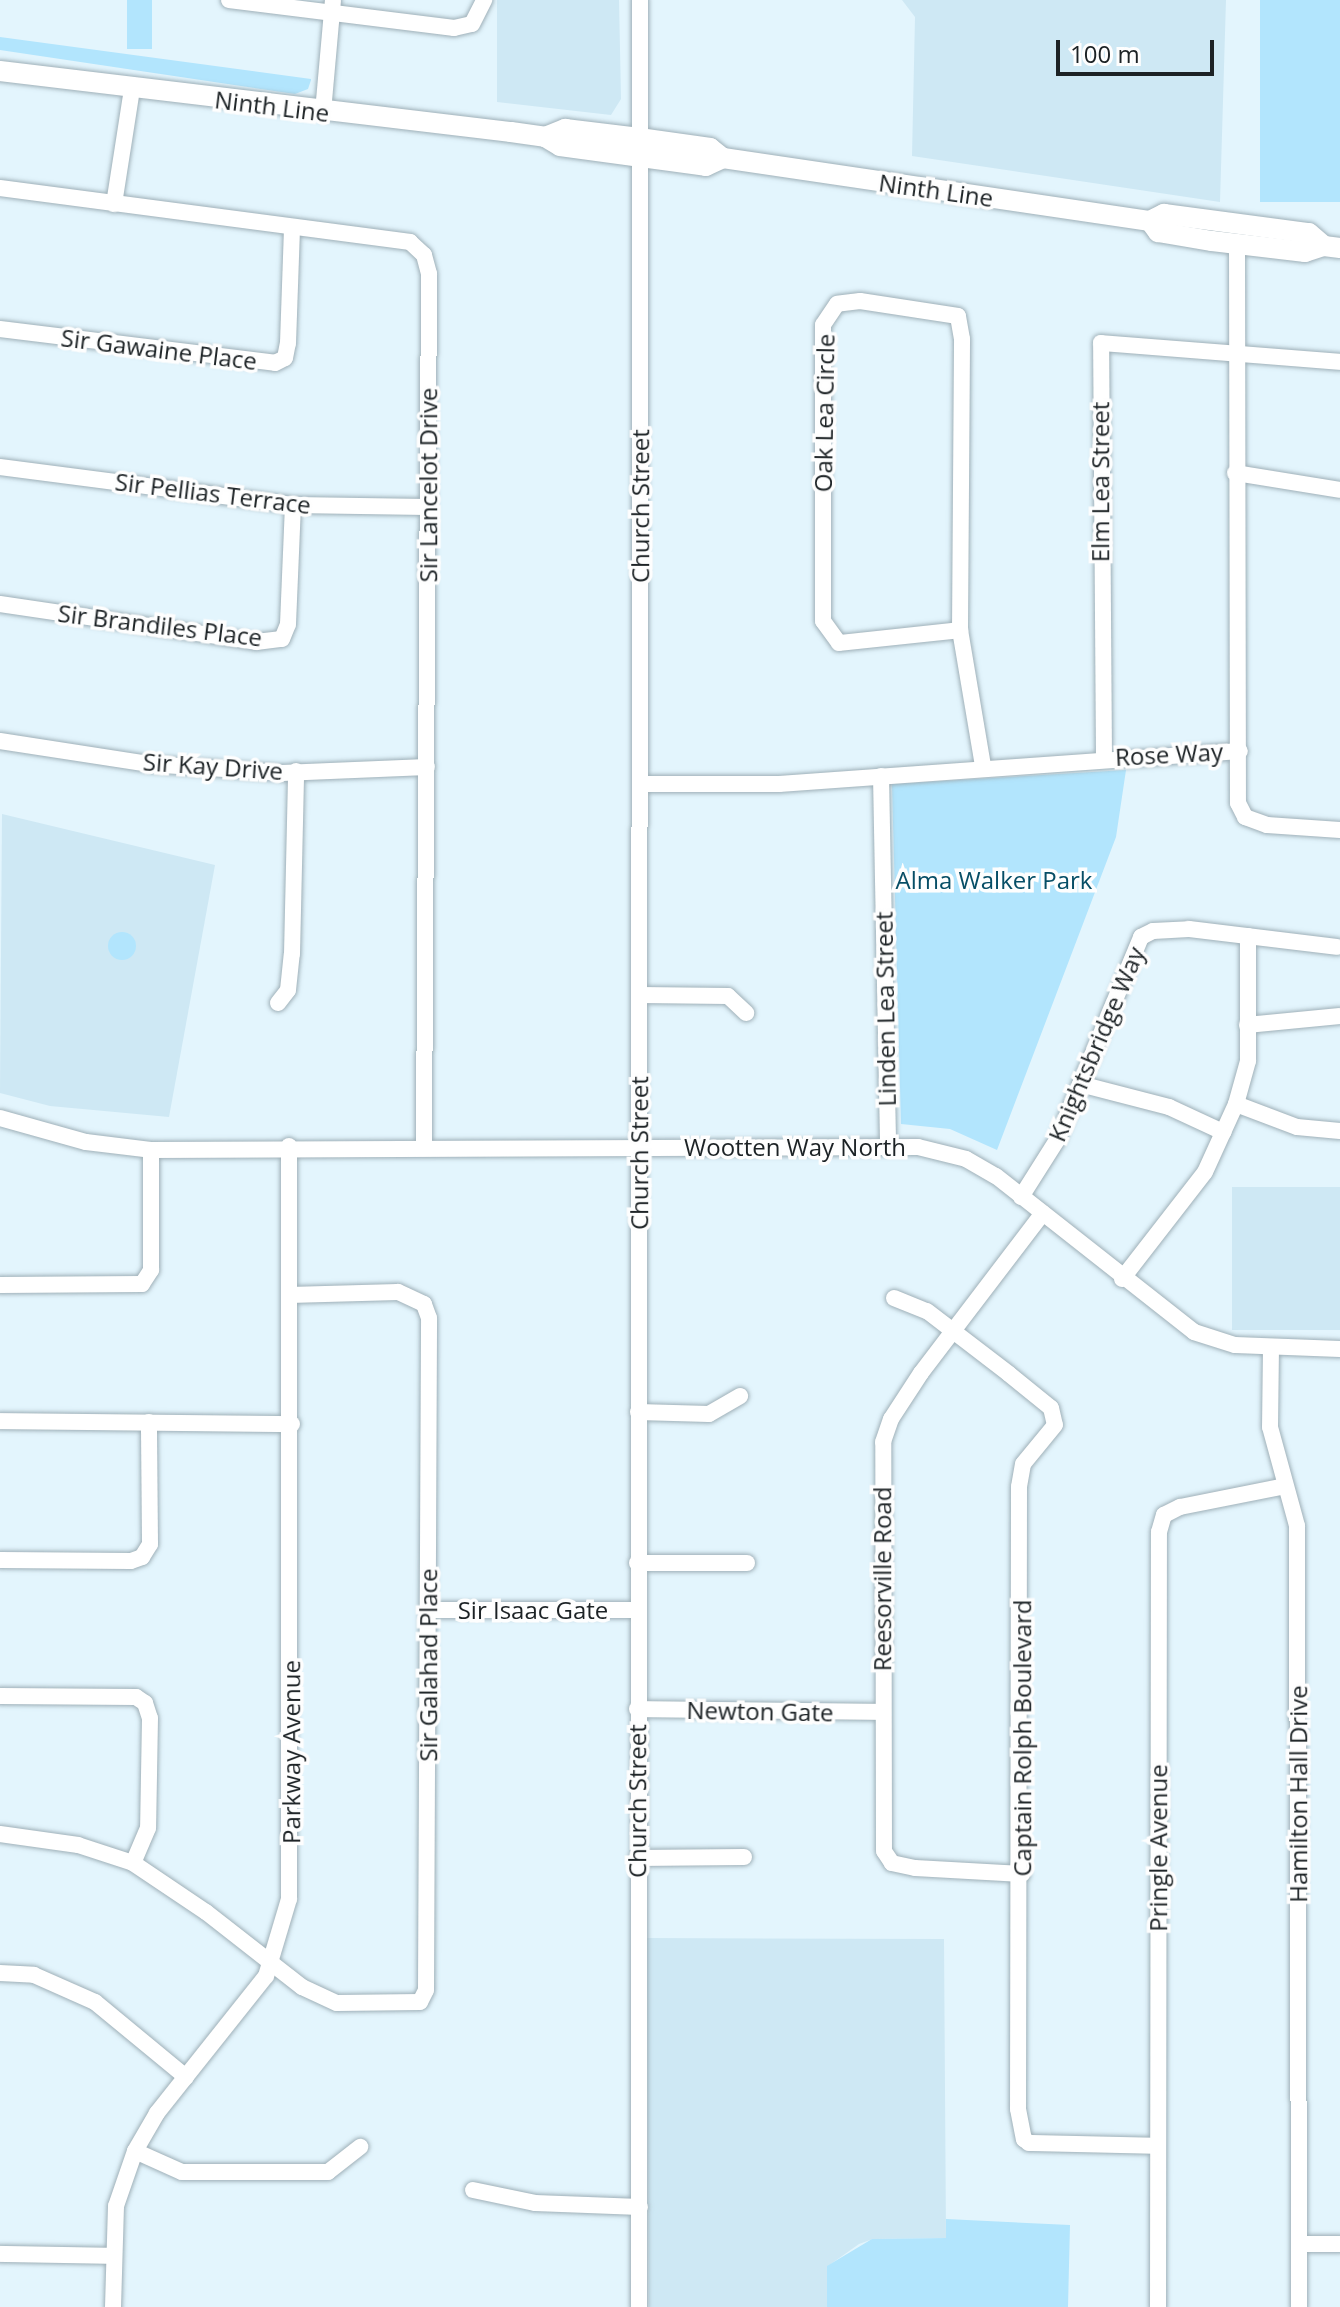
<!DOCTYPE html>
<html>
<head>
<meta charset="utf-8">
<style>
	body { margin:0 }
	#map { position:relative; width:1340px; height:2307px; overflow:hidden; background:#e3f5fd; font-family:"Open Sans",sans-serif }
	div>[style] { position:absolute }
	[style*='--x'] { left:calc(var(--x)*1px); top:calc(var(--y)*1px); width:calc(var(--w)*1px); rotate:calc(var(--a)*1deg) }
	.built>* { inset:0; background:#cee8f4; transform-origin:0 0 }
	.green>* { inset:0; background:#b2e5fd; transform-origin:0 0 }
	.round { border-radius:50% }
	.roads { filter:drop-shadow(0 0 2px #9fb0b8) drop-shadow(0 0 2px #9fb0b8) }
	.minor>* { height:16px; margin:-8px; padding:0 8px; transform-origin:8px; border-radius:8px; background:#fff }
	.major>* { height:20px; margin:-10px; padding:0 10px; transform-origin:10px; border-radius:10px; background:#fff }
	span { translate:-50% -50%; white-space:nowrap; text-align:center; line-height:1.15; -webkit-text-stroke:7px #fefefe; paint-order:stroke }
	.street-label { font-size:24px; color:#1c2225 }
	.park-label { font-size:24px; color:#074e66 }
	.scale { position:absolute; left:1056px; top:40px; width:158px; height:36px; box-sizing:border-box; border:4px solid #1c2225; border-top:0; padding-left:10px; font-size:24px; line-height:28px; white-space:nowrap; color:#1c2225; -webkit-text-stroke:6px #fefefe; paint-order:stroke }
</style>
</head>
<body>
<div id="map">
	<div class="built">
		<div style="clip-path:polygon(497px 0,619px 0,621px 99px,611px 115px,497px 102px)"></div>
		<div style="clip-path:polygon(902px 0,1226px 0,1220px 202px,912px 156px,915px 17px)"></div>
		<div style="clip-path:polygon(2px 814px,215px 865px,169px 1117px,50px 1106px,0 1093px)"></div>
		<div style="left:1340px;top:1187px;width:143px;height:108px;rotate:90deg"></div>
		<div style="clip-path:polygon(647px 1938px,944px 1939px,946px 2238px,873px 2239px,859px 2244px,828px 2266px,827px 2307px,649px 2307px)"></div>
	</div>
	<div class="green">
		<div style="left:127px;top:0;width:25px;height:49px"></div>
		<div style="left:1260px;top:0;width:80px;height:202px"></div>
		<div style="clip-path:polygon(0 37px,311px 79px,311px 80px,308px 89px,295px 94px,0 50px)"></div>
		<div style="clip-path:polygon(1126px 770px,1116px 837px,997px 1150px,950px 1129px,901px 1124px,892px 784px)"></div>
		<div class="round" style="left:108px;top:932px;width:28px;height:28px"></div>
		<div style="clip-path:polygon(946px 2219px,1070px 2225px,1068px 2307px,827px 2307px,827px 2266px,872px 2239px,946px 2238px)"></div>
	</div>
	<div class="roads">
		<div class="minor">
			<div style="--x:229;--y:0;--w:227;--a:7.1"></div>
			<div style="--x:454;--y:28;--w:18;--a:-13"></div>
			<div style="--x:472;--y:24;--w:27;--a:-63"></div>
			<div style="--x:323;--y:112;--w:112;--a:-84.9"></div>
			<div style="--x:0;--y:188;--w:414;--a:7.5"></div>
			<div style="--x:410;--y:242;--w:19;--a:43"></div>
			<div style="--x:424;--y:255;--w:20;--a:75"></div>
			<div style="--x:429;--y:274;--w:874;--a:90.33"></div>
			<div style="--x:114;--y:204;--w:116;--a:-81.1"></div>
			<div style="--x:1237;--y:244;--w:559;--a:89.9"></div>
			<div style="--x:1238;--y:803;--w:16;--a:63"></div>
			<div style="--x:1245;--y:817;--w:23;--a:20"></div>
			<div style="--x:1267;--y:825;--w:73;--a:3.9"></div>
			<div style="--x:0;--y:329;--w:277;--a:7"></div>
			<div style="--x:275;--y:363;--w:11;--a:-27"></div>
			<div style="--x:285;--y:358;--w:15;--a:-79"></div>
			<div style="--x:288;--y:343;--w:113;--a:-88"></div>
			<div style="--x:0;--y:467;--w:295;--a:7.4"></div>
			<div style="--x:293;--y:505;--w:134;--a:0.9"></div>
			<div style="--x:1235;--y:473;--w:106;--a:9.2"></div>
			<div style="--x:0;--y:604;--w:259;--a:8.4"></div>
			<div style="--x:256;--y:642;--w:26;--a:-7"></div>
			<div style="--x:282;--y:639;--w:16;--a:-68"></div>
			<div style="--x:288;--y:624;--w:119;--a:-87.6"></div>
			<div style="--x:960;--y:630;--w:291;--a:-89.6"></div>
			<div style="--x:962;--y:339;--w:23;--a:-100"></div>
			<div style="--x:958;--y:316;--w:99;--a:-171.3"></div>
			<div style="--x:860;--y:301;--w:23;--a:173"></div>
			<div style="--x:837;--y:304;--w:25;--a:124"></div>
			<div style="--x:823;--y:325;--w:296;--a:90"></div>
			<div style="--x:823;--y:621;--w:27;--a:54"></div>
			<div style="--x:839;--y:643;--w:122;--a:-6.1"></div>
			<div style="--x:960;--y:630;--w:138;--a:80.4"></div>
			<div style="--x:0;--y:741;--w:150;--a:8.8"></div>
			<div style="--x:148;--y:764;--w:134;--a:3.8"></div>
			<div style="--x:282;--y:773;--w:145;--a:-2.4"></div>
			<div style="--x:1104;--y:758;--w:415;--a:-90.4"></div>
			<div style="--x:1101;--y:343;--w:240;--a:4.5"></div>
			<div style="--x:881;--y:776;--w:371;--a:88.9"></div>
			<div style="--x:641;--y:784;--w:138;--a:0"></div>
			<div style="--x:779;--y:784;--w:462;--a:-4.1"></div>
			<div style="--x:640;--y:995;--w:88;--a:0.7"></div>
			<div style="--x:728;--y:996;--w:25;--a:43"></div>
			<div style="--x:278;--y:1003;--w:16;--a:-52"></div>
			<div style="--x:288;--y:990;--w:36;--a:-84"></div>
			<div style="--x:292;--y:954;--w:183;--a:-88.7"></div>
			<div style="--x:1247;--y:1025;--w:93;--a:-5.5"></div>
			<div style="--x:1080;--y:1084;--w:92;--a:14.5"></div>
			<div style="--x:1169;--y:1107;--w:60;--a:24.8"></div>
			<div style="--x:1236;--y:1104;--w:65;--a:20.7"></div>
			<div style="--x:1297;--y:1127;--w:43;--a:5.3"></div>
			<div style="--x:0;--y:1118;--w:89;--a:15.6"></div>
			<div style="--x:86;--y:1142;--w:65;--a:7"></div>
			<div style="--x:151;--y:1150;--w:767;--a:-0.22"></div>
			<div style="--x:918;--y:1147;--w:49;--a:14"></div>
			<div style="--x:966;--y:1159;--w:34;--a:30"></div>
			<div style="--x:996;--y:1176;--w:252;--a:38.2"></div>
			<div style="--x:1194;--y:1332;--w:43;--a:17.6"></div>
			<div style="--x:1235;--y:1345;--w:105;--a:2.2"></div>
			<div style="--x:1021;--y:1197;--w:67;--a:-57.7"></div>
			<div style="--x:1057;--y:1140;--w:220;--a:-67.5"></div>
			<div style="--x:1141;--y:937;--w:13;--a:-27"></div>
			<div style="--x:1153;--y:931;--w:36;--a:-3"></div>
			<div style="--x:1189;--y:929;--w:149;--a:6.9"></div>
			<div style="--x:1122;--y:1279;--w:135;--a:-52.2"></div>
			<div style="--x:1205;--y:1172;--w:75;--a:-65.5"></div>
			<div style="--x:1236;--y:1104;--w:45;--a:-74.4"></div>
			<div style="--x:1248;--y:1061;--w:125;--a:-90"></div>
			<div style="--x:0;--y:1285;--w:142;--a:-0.4"></div>
			<div style="--x:142;--y:1284;--w:17;--a:-57"></div>
			<div style="--x:151;--y:1270;--w:120;--a:-90"></div>
			<div style="--x:894;--y:1298;--w:35;--a:22"></div>
			<div style="--x:927;--y:1311;--w:103;--a:37.5"></div>
			<div style="--x:1009;--y:1374;--w:54;--a:39"></div>
			<div style="--x:1051;--y:1408;--w:17;--a:77"></div>
			<div style="--x:1055;--y:1425;--w:50;--a:129.4"></div>
			<div style="--x:1023;--y:1464;--w:23;--a:100"></div>
			<div style="--x:1019;--y:1487;--w:622;--a:90.09"></div>
			<div style="--x:1018;--y:2109;--w:31;--a:79"></div>
			<div style="--x:1024;--y:2139;--w:6;--a:39"></div>
			<div style="--x:1029;--y:2143;--w:128;--a:1.3"></div>
			<div style="--x:1271;--y:1347;--w:80;--a:90.7"></div>
			<div style="--x:1270;--y:1427;--w:103;--a:74.7"></div>
			<div style="--x:1297;--y:1526;--w:781;--a:89.85"></div>
			<div style="--x:638;--y:1412;--w:71;--a:1.6"></div>
			<div style="--x:709;--y:1414;--w:36;--a:-30"></div>
			<div style="--x:0;--y:1421;--w:292;--a:0.6"></div>
			<div style="--x:0;--y:1560;--w:131;--a:0.4"></div>
			<div style="--x:131;--y:1561;--w:12;--a:-20"></div>
			<div style="--x:142;--y:1557;--w:15;--a:-58"></div>
			<div style="--x:150;--y:1544;--w:122;--a:-90.5"></div>
			<div style="--x:637;--y:1563;--w:110;--a:0"></div>
			<div style="--x:429;--y:1610;--w:209;--a:0"></div>
			<div style="--x:0;--y:1696;--w:136;--a:0.4"></div>
			<div style="--x:136;--y:1697;--w:11;--a:34"></div>
			<div style="--x:145;--y:1703;--w:16;--a:72"></div>
			<div style="--x:150;--y:1718;--w:110;--a:91"></div>
			<div style="--x:148;--y:1828;--w:38;--a:113"></div>
			<div style="--x:637;--y:1709;--w:245;--a:0.7"></div>
			<div style="--x:0;--y:1834;--w:79;--a:8"></div>
			<div style="--x:78;--y:1845;--w:58;--a:18.1"></div>
			<div style="--x:133;--y:1863;--w:88;--a:33.9"></div>
			<div style="--x:206;--y:1912;--w:122;--a:38"></div>
			<div style="--x:302;--y:1987;--w:38;--a:25"></div>
			<div style="--x:337;--y:2003;--w:83;--a:-0.7"></div>
			<div style="--x:420;--y:2002;--w:13;--a:-63"></div>
			<div style="--x:426;--y:1990;--w:672;--a:-89.74"></div>
			<div style="--x:429;--y:1318;--w:15;--a:-110"></div>
			<div style="--x:424;--y:1304;--w:29;--a:-155"></div>
			<div style="--x:398;--y:1292;--w:109;--a:178.4"></div>
			<div style="--x:637;--y:1858;--w:107;--a:-0.5"></div>
			<div style="--x:1022;--y:1874;--w:107;--a:-176.8"></div>
			<div style="--x:915;--y:1868;--w:24;--a:-168"></div>
			<div style="--x:892;--y:1863;--w:14;--a:-124"></div>
			<div style="--x:884;--y:1851;--w:409;--a:-90.1"></div>
			<div style="--x:883;--y:1442;--w:24;--a:-71"></div>
			<div style="--x:891;--y:1419;--w:55;--a:-56.9"></div>
			<div style="--x:921;--y:1373;--w:201;--a:-52.7"></div>
			<div style="--x:0;--y:1973;--w:34;--a:3"></div>
			<div style="--x:34;--y:1975;--w:67;--a:23.9"></div>
			<div style="--x:95;--y:2002;--w:118;--a:39.5"></div>
			<div style="--x:135;--y:2151;--w:51;--a:24.1"></div>
			<div style="--x:182;--y:2172;--w:146;--a:0"></div>
			<div style="--x:328;--y:2172;--w:41;--a:-38"></div>
			<div style="--x:473;--y:2190;--w:63;--a:11.8"></div>
			<div style="--x:535;--y:2203;--w:105;--a:2.2"></div>
			<div style="--x:1299;--y:2244;--w:41;--a:0"></div>
			<div style="--x:0;--y:2254;--w:113;--a:1"></div>
			<div style="--x:113;--y:2307;--w:101;--a:-88.3"></div>
			<div style="--x:116;--y:2206;--w:58;--a:-70.9"></div>
			<div style="--x:135;--y:2151;--w:44;--a:-59.9"></div>
			<div style="--x:157;--y:2113;--w:175;--a:-51.5"></div>
			<div style="--x:266;--y:1976;--w:80;--a:-73.4"></div>
			<div style="--x:289;--y:1899;--w:753;--a:-90"></div>
			<div style="--x:639;--y:2307;--w:2307;--a:-89.98"></div>
			<div style="--x:1158;--y:2307;--w:775;--a:-89.93"></div>
			<div style="--x:1159;--y:1532;--w:18;--a:-74"></div>
			<div style="--x:1164;--y:1515;--w:18;--a:-27"></div>
			<div style="--x:1180;--y:1507;--w:107;--a:-11.3"></div>
		</div>
		<div class="major">
			<div style="--x:0;--y:71;--w:515;--a:6.81"></div>
			<div style="--x:511;--y:132;--w:34;--a:8"></div>
			<div style="--x:545;--y:137;--w:17;--a:31"></div>
			<div style="--x:560;--y:146;--w:147;--a:7.8"></div>
			<div style="--x:706;--y:166;--w:19;--a:-25"></div>
			<div style="--x:545;--y:137;--w:22;--a:-22"></div>
			<div style="--x:565;--y:129;--w:75;--a:6.9"></div>
			<div style="--x:639;--y:138;--w:72;--a:8"></div>
			<div style="--x:710;--y:148;--w:16;--a:38"></div>
			<div style="--x:723;--y:158;--w:432;--a:8.4"></div>
			<div style="--x:1150;--y:221;--w:16;--a:-27"></div>
			<div style="--x:1164;--y:214;--w:146;--a:7.5"></div>
			<div style="--x:1309;--y:233;--w:20;--a:41"></div>
			<div style="--x:1150;--y:221;--w:14;--a:54"></div>
			<div style="--x:1158;--y:232;--w:55;--a:9.5"></div>
			<div style="--x:1212;--y:241;--w:94;--a:6.7"></div>
			<div style="--x:1305;--y:252;--w:20;--a:-18"></div>
			<div style="--x:1324;--y:246;--w:16;--a:7"></div>
		</div>
	</div>
	<div class="street-label">
		<span style="left:272px;top:106px;rotate:7deg">Ninth Line</span>
		<span style="left:936px;top:190px;rotate:8deg">Ninth Line</span>
		<span style="left:159px;top:349px;rotate:7deg">Sir Gawaine Place</span>
		<span style="left:824px;top:413px;rotate:-89deg">Oak Lea Circle</span>
		<span style="left:1100px;top:482px;rotate:-90deg">Elm Lea Street</span>
		<span style="left:428px;top:485px;rotate:-90deg">Sir Lancelot Drive</span>
		<span style="left:213px;top:493px;rotate:7deg">Sir Pellias Terrace</span>
		<span style="left:640px;top:506px;rotate:-90deg">Church Street</span>
		<span style="left:160px;top:625px;rotate:7deg">Sir Brandiles Place</span>
		<span style="left:1169px;top:754px;rotate:-3deg">Rose Way</span>
		<span style="left:213px;top:766px;rotate:4deg">Sir Kay Drive</span>
		<span style="left:885px;top:1009px;rotate:-91deg">Linden Lea Street</span>
		<span style="left:1096px;top:1044px;rotate:-67deg">Knightsbridge Way</span>
		<span style="left:795px;top:1147px">Wootten Way North</span>
		<span style="left:639px;top:1153px;rotate:-90deg">Church Street</span>
		<span style="left:882px;top:1579px;rotate:-90deg">Reesorville Road</span>
		<span style="left:533px;top:1610px">Sir Isaac Gate</span>
		<span style="left:428px;top:1665px;rotate:-90deg">Sir Galahad Place</span>
		<span style="left:760px;top:1711px;rotate:1deg">Newton Gate</span>
		<span style="left:1022px;top:1738px;rotate:-90deg">Captain Rolph Boulevard</span>
		<span style="left:291px;top:1752px;rotate:-90deg">Parkway Avenue</span>
		<span style="left:1298px;top:1794px;rotate:-90deg">Hamilton Hall Drive</span>
		<span style="left:637px;top:1801px;rotate:-90deg">Church Street</span>
		<span style="left:1158px;top:1848px;rotate:-90deg">Pringle Avenue</span>
	</div>
	<div class="park-label">
		<span style="left:994px;top:880px">Alma Walker Park</span>
	</div>
	<div class="scale">100 m</div>
</div>
</body>
</html>
